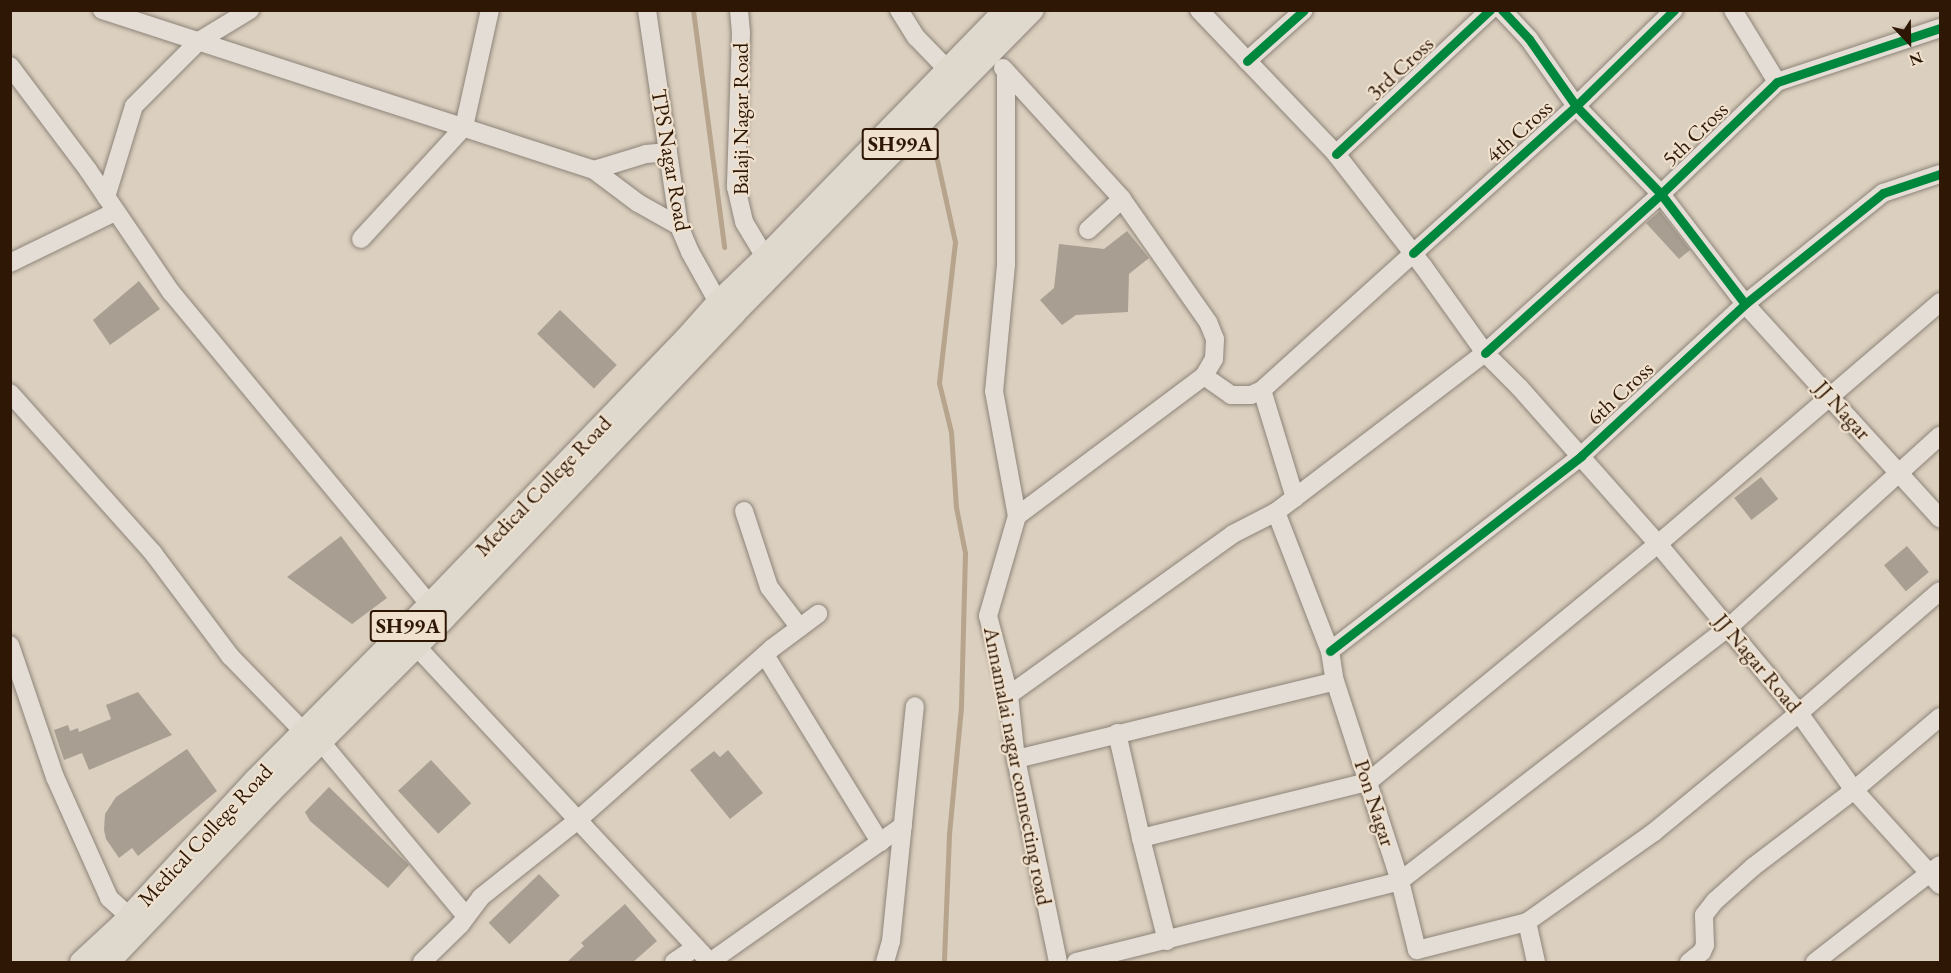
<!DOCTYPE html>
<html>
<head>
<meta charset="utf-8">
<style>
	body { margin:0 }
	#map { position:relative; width:1951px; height:973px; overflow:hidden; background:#dbcfbf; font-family:"EB Garamond",serif }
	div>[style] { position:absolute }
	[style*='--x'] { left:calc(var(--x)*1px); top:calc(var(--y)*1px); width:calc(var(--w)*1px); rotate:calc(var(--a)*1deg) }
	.stream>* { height:5px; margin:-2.5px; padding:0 2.5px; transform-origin:2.5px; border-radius:2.5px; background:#b7a48d }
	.building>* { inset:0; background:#a89f92; transform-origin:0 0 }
	.roads { filter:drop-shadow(0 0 2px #8d8478) drop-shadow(0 0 2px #8d8478) }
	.minor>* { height:18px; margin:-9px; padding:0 9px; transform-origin:9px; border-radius:9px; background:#e3ddd5 }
	.major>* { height:22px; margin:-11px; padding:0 11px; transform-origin:11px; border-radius:11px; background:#ded8cd }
	.cycleway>* { height:9px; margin:-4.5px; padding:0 4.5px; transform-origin:4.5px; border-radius:4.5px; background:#00873e }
	span { translate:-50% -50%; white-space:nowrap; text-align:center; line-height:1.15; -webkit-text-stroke:4.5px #efe1ce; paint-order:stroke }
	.shield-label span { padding:2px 4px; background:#efe1ce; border:2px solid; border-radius:4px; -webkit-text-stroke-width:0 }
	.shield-label { font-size:21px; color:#2e1704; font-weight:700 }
	.street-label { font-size:22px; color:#2e1704 }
	.frame { position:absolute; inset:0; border:12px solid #2e1704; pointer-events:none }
	.north { position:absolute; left:1879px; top:12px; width:60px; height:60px; -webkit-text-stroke:4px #efe1ce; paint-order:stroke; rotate:158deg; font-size:16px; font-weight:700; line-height:24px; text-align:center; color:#2e1704 }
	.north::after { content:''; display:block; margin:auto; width:21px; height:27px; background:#2e1704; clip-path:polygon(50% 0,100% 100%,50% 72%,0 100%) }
</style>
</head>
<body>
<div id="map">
	<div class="stream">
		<div style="--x:693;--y:10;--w:239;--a:82.5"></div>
		<div style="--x:935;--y:151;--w:93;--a:77.6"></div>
		<div style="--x:955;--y:242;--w:142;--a:96.5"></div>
		<div style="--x:939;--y:383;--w:50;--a:76.2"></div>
		<div style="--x:951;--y:432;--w:75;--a:86.2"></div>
		<div style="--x:956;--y:507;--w:47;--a:78.9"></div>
		<div style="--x:965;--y:553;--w:154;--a:91.5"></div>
		<div style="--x:961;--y:707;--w:129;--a:95.4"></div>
		<div style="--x:949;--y:835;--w:127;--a:92.3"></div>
	</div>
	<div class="building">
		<div style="clip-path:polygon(1660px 211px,1690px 250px,1679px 259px,1646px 223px)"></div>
		<div style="clip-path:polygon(1127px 231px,1149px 258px,1129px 274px,1128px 312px,1076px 315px,1062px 325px,1040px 300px,1054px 288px,1059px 244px,1104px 249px)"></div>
		<div style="clip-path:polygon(139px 281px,160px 309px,110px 345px,93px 320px)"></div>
		<div style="left:560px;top:310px;width:79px;height:33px;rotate:44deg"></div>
		<div style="left:1761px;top:477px;width:28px;height:34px;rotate:52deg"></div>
		<div style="clip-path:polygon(341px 536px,387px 598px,352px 624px,287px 577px)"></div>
		<div style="left:1907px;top:546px;width:34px;height:30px;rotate:50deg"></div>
		<div style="clip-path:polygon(138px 692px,172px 735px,89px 770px,82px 753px,64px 760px,54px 730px,68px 725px,70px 731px,78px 728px,79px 732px,111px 719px,106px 705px)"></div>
		<div style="clip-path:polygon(187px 749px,217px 791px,138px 856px,132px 848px,119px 858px,106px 839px,104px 830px,105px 814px,116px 797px)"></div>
		<div style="clip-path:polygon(728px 750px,763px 793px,730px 819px,690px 770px,714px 751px,720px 757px)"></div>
		<div style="left:431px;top:760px;width:59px;height:45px;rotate:47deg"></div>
		<div style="clip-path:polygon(329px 787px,409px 865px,388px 888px,310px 821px,305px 812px)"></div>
		<div style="left:539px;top:874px;width:30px;height:70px;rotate:46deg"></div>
		<div style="clip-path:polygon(625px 904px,657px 941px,632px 963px,566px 963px,584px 946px,581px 943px)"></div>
	</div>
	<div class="roads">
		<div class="minor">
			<div style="--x:102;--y:10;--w:517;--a:18.01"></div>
			<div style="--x:647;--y:10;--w:218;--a:81.6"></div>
			<div style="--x:679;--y:226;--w:28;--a:67"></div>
			<div style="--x:690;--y:252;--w:57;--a:60.8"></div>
			<div style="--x:718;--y:302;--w:13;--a:39"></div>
			<div style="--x:739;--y:10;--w:23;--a:85"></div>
			<div style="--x:741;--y:33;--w:154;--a:91.9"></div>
			<div style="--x:736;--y:187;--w:36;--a:77"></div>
			<div style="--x:744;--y:222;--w:41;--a:59"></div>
			<div style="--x:899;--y:10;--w:32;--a:58"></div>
			<div style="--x:916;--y:37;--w:45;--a:45.9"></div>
			<div style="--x:1199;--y:10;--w:199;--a:46.4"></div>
			<div style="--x:1336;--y:154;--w:142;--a:52.2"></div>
			<div style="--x:1423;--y:266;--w:107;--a:54.5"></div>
			<div style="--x:1485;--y:353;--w:49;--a:45"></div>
			<div style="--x:1520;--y:388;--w:208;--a:48.5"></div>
			<div style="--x:1658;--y:544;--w:220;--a:50.2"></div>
			<div style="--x:1799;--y:713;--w:95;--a:54.5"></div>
			<div style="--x:1854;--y:790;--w:128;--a:47.8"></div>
			<div style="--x:1502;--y:10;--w:40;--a:47"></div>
			<div style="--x:1529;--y:39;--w:82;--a:55"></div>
			<div style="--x:1576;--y:106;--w:122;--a:46"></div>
			<div style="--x:1661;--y:194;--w:138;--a:52.6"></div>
			<div style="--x:1745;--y:304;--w:290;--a:47.7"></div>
			<div style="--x:1733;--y:10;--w:84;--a:58.6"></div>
			<div style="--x:1247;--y:61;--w:76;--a:-41.8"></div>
			<div style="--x:10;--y:66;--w:130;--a:53.1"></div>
			<div style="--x:88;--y:170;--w:148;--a:55.8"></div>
			<div style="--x:171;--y:292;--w:419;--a:50.4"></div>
			<div style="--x:1003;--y:68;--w:177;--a:47.7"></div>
			<div style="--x:1122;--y:199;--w:46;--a:137.6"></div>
			<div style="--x:1006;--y:72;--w:193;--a:90"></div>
			<div style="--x:1006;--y:265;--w:127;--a:95.4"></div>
			<div style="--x:994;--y:391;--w:127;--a:79.6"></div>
			<div style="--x:1017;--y:516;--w:104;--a:106.2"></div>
			<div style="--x:988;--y:616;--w:82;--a:75.1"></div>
			<div style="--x:1009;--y:695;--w:64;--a:83.8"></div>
			<div style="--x:1016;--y:759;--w:207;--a:78.3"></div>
			<div style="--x:668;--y:152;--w:22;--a:175"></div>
			<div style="--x:646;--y:154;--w:54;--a:162.9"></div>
			<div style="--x:594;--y:170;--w:55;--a:36.9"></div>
			<div style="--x:638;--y:203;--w:47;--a:29.3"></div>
			<div style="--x:1336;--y:154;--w:211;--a:-43.1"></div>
			<div style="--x:106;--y:197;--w:95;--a:-72.9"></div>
			<div style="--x:134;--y:106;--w:92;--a:-45"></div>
			<div style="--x:199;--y:41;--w:60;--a:-31.3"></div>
			<div style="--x:361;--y:239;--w:152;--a:-47.4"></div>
			<div style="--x:464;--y:127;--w:120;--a:-77.5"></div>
			<div style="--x:10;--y:263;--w:117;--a:-25.9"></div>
			<div style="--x:1204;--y:376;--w:33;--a:35"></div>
			<div style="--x:1231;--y:395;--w:20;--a:0"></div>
			<div style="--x:1251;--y:395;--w:12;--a:-24"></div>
			<div style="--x:1262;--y:390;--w:423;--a:-42.1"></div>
			<div style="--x:1576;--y:106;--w:137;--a:-44.4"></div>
			<div style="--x:1262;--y:390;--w:113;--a:73"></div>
			<div style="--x:10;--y:393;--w:215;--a:48.2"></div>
			<div style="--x:153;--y:553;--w:129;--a:53.2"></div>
			<div style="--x:230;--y:656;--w:105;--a:45.8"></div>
			<div style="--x:744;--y:511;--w:80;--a:71.8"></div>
			<div style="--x:769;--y:587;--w:51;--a:52.9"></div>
			<div style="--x:1276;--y:512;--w:149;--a:68.8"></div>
			<div style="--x:1330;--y:651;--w:30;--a:81"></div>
			<div style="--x:1335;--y:681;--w:210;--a:72"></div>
			<div style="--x:1400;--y:881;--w:71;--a:76.2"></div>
			<div style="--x:1417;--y:950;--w:114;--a:-14.3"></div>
			<div style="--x:1527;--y:922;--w:156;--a:-35.3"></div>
			<div style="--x:1654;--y:832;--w:188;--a:-39.4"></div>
			<div style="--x:1799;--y:713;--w:186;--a:-40.9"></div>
			<div style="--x:1017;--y:516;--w:234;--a:-36.8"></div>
			<div style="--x:1204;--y:376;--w:20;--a:-60"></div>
			<div style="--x:1214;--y:359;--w:20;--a:-87"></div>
			<div style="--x:1215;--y:339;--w:18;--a:-112"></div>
			<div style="--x:1208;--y:322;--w:150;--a:-125"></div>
			<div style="--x:10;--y:645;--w:139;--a:71.2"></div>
			<div style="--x:55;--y:777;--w:133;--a:65.9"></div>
			<div style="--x:109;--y:898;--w:27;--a:42"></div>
			<div style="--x:417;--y:647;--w:430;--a:47.1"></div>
			<div style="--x:1330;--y:651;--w:318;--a:-37.8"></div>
			<div style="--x:1581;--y:456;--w:224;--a:-42.8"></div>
			<div style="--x:1745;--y:304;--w:177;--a:-38.8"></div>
			<div style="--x:1883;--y:193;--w:60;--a:-18.4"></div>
			<div style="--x:765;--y:655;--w:220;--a:58.4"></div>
			<div style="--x:1009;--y:695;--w:276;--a:-35.7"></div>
			<div style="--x:1233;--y:534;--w:48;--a:-27.1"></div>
			<div style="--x:1276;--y:512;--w:263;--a:-37.3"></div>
			<div style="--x:1485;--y:353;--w:237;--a:-42.1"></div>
			<div style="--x:1661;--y:194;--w:161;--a:-44"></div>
			<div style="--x:1777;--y:82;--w:172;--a:-18.3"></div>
			<div style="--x:1117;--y:733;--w:108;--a:77.1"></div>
			<div style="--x:321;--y:742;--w:226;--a:50.2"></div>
			<div style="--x:1016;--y:759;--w:328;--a:-13.7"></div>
			<div style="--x:1527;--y:922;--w:41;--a:77.3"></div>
			<div style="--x:1167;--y:941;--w:106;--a:-104.2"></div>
			<div style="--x:1141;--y:838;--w:234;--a:-13.9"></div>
			<div style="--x:1368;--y:782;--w:375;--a:-39.4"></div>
			<div style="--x:1658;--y:544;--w:372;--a:-40.6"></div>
			<div style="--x:422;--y:962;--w:53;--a:-44.2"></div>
			<div style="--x:460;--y:925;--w:35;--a:-53"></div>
			<div style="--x:481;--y:897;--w:125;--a:-38.5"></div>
			<div style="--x:579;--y:819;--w:256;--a:-41.5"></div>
			<div style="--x:771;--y:649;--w:59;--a:-36.7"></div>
			<div style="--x:674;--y:962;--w:25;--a:-34"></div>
			<div style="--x:710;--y:962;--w:236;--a:-35.2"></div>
			<div style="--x:885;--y:962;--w:22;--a:-74"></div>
			<div style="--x:891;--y:941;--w:236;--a:-84.2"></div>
			<div style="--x:1076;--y:962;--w:334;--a:-14"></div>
			<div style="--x:1400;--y:881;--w:416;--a:-37.7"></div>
			<div style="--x:1729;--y:627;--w:285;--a:-42.2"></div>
			<div style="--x:1689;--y:962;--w:16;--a:-38"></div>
			<div style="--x:1702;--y:952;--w:8;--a:-67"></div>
			<div style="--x:1705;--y:945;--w:30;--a:-92"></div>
			<div style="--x:1704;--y:915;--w:18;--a:-52"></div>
			<div style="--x:1715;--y:901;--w:51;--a:-41.8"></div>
			<div style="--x:1753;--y:867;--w:127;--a:-37.3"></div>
			<div style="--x:1854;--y:790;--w:113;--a:-40.3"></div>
			<div style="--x:1815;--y:962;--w:158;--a:-37.8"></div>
		</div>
		<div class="major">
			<div style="--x:81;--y:962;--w:57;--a:-42.9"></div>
			<div style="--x:123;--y:923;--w:195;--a:-47.3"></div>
			<div style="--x:255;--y:780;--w:247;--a:-45.2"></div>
			<div style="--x:429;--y:605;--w:369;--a:-46.1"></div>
			<div style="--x:685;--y:339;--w:50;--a:-48.3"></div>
			<div style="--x:718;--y:302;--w:65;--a:-43.8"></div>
			<div style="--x:765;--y:257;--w:344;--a:-45.8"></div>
			<div style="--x:109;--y:962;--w:233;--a:-46.4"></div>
			<div style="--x:270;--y:793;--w:245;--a:-45"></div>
			<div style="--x:443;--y:620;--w:422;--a:-46.4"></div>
			<div style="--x:734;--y:314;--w:426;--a:-45.5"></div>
		</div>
	</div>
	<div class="cycleway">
		<div style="--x:1502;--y:10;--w:40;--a:47"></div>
		<div style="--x:1529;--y:39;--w:82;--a:55"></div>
		<div style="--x:1576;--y:106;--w:122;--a:46"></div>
		<div style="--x:1661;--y:194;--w:138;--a:52.6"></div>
		<div style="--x:1247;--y:61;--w:76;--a:-41.8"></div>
		<div style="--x:1336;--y:154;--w:211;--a:-43.1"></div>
		<div style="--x:1413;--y:253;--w:219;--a:-42"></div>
		<div style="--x:1576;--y:106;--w:137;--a:-44.4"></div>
		<div style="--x:1485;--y:353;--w:237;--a:-42.1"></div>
		<div style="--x:1661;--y:194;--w:161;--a:-44"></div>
		<div style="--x:1777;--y:82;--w:172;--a:-18.3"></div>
		<div style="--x:1330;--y:651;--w:318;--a:-37.8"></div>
		<div style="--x:1581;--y:456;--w:224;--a:-42.8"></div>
		<div style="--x:1745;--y:304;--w:177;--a:-38.8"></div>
		<div style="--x:1883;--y:193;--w:60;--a:-18.4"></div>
	</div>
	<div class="shield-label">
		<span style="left:900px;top:144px">SH99A</span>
		<span style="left:408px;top:626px">SH99A</span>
	</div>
	<div class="street-label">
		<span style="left:1400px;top:68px;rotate:-43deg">3rd Cross</span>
		<span style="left:741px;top:119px;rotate:-90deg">Balaji Nagar Road</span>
		<span style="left:1519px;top:131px;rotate:-42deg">4th Cross</span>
		<span style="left:1695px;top:134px;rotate:-44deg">5th Cross</span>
		<span style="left:671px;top:160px;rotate:80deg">TPS Nagar Road</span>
		<span style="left:1620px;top:393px;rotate:-43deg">6th Cross</span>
		<span style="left:1843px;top:410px;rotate:48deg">JJ Nagar</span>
		<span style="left:543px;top:486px;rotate:-46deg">Medical College Road</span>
		<span style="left:1758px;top:663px;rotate:50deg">JJ Nagar Road</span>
		<span style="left:1018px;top:766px;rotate:79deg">Annamalai nagar connecting road</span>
		<span style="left:1375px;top:803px;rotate:72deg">Pon Nagar</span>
		<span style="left:205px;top:835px;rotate:-47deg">Medical College Road</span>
	</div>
	<div class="frame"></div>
	<div class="north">N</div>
</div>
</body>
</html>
